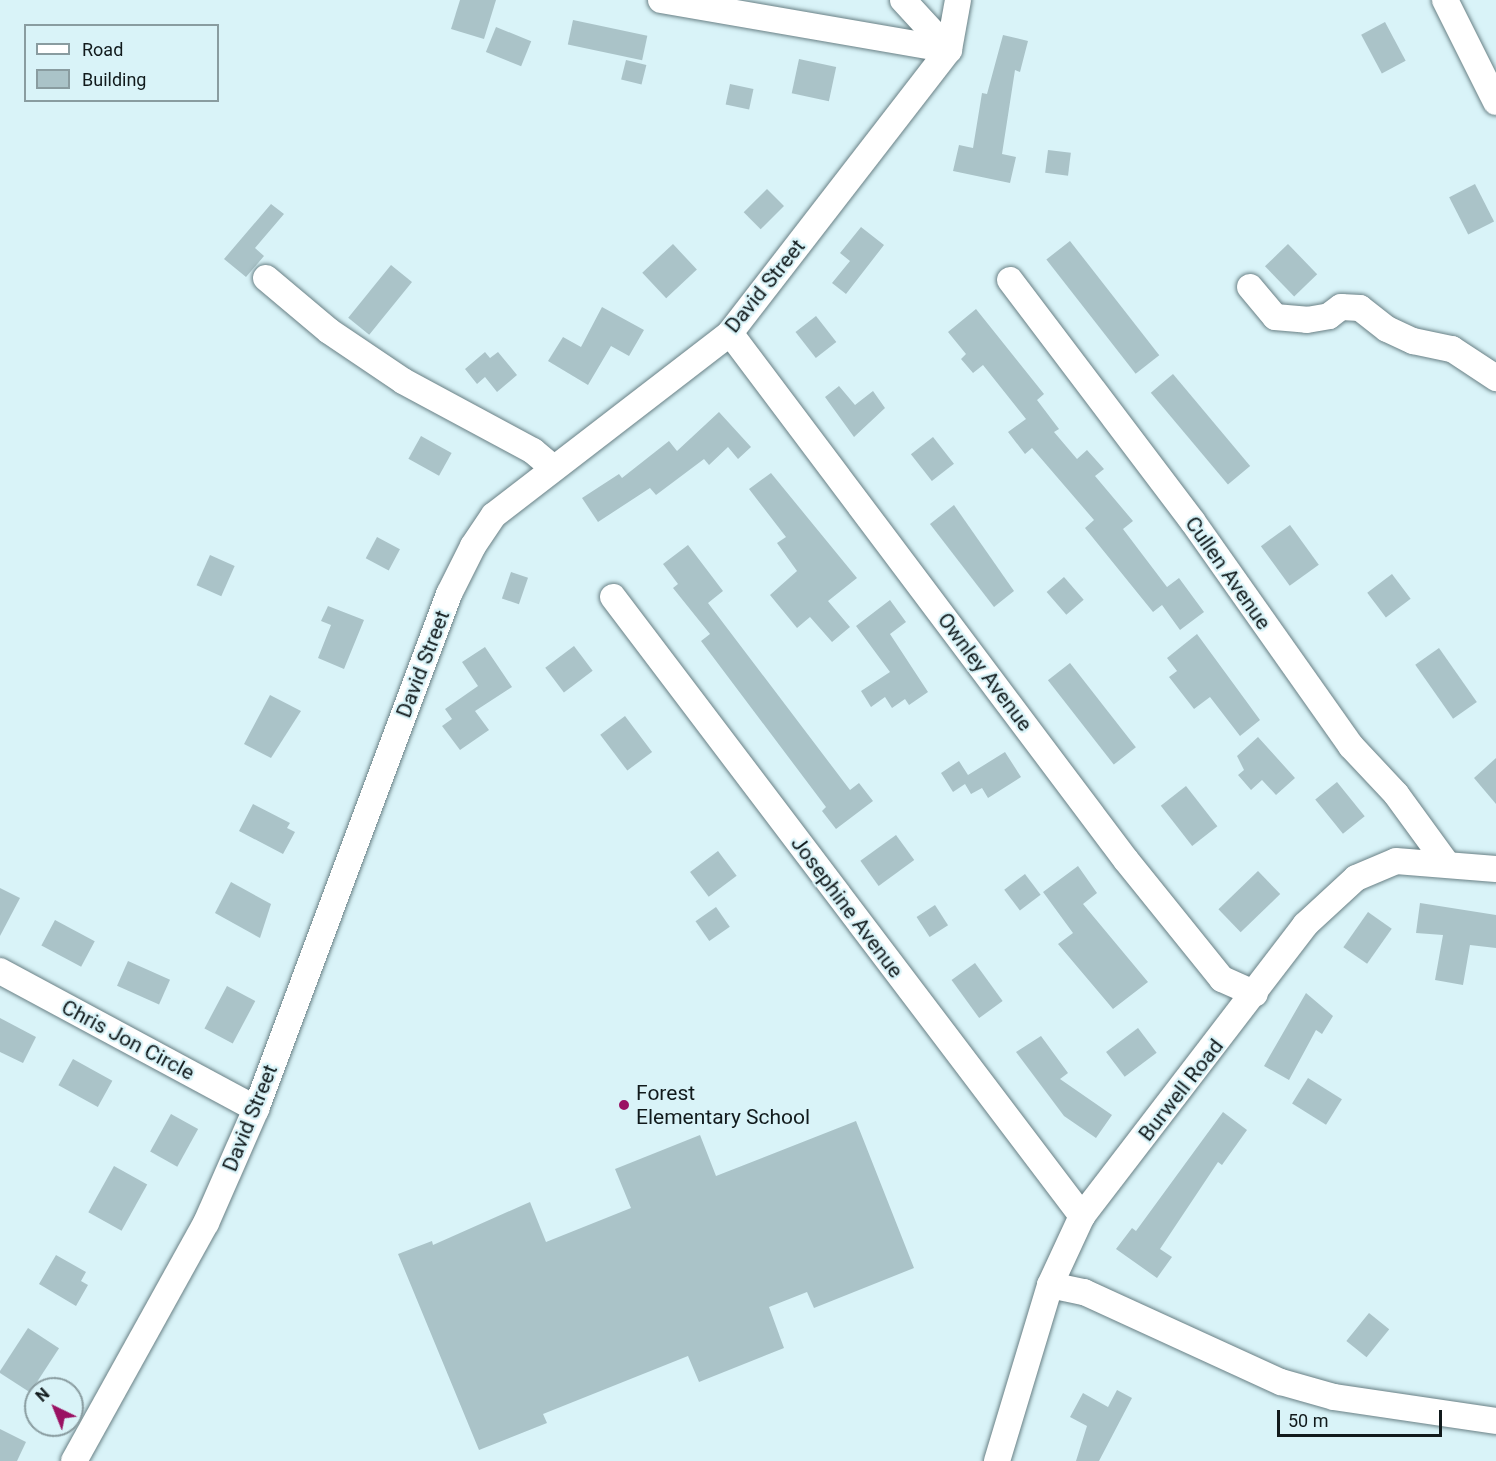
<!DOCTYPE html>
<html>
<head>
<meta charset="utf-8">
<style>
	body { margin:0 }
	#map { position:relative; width:1496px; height:1461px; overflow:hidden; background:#d9f3f8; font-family:Roboto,sans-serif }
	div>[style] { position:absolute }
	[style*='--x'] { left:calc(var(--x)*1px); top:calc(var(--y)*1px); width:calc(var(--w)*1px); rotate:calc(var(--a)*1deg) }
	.building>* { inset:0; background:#aac3c8; transform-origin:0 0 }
	.roads { filter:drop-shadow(0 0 2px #698085) drop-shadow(0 0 2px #698085) }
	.minor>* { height:26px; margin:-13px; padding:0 13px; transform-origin:13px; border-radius:13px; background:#fff }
	.dots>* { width:16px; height:16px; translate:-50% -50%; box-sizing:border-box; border:3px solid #d9f3f8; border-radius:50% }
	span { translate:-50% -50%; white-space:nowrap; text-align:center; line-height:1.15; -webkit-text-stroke:4.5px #d9f3f8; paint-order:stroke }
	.street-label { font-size:21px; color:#111a1c }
	.poi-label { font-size:21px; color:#111a1c }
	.left { translate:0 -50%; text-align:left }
	.legend { position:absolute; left:24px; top:24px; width:195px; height:78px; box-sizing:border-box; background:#d9f3f8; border:2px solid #899ca0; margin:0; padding:8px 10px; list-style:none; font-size:18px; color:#111a1c }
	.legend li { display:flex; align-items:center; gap:12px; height:30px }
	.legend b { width:30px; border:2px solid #899ca0 }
	.north { position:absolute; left:24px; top:1377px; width:60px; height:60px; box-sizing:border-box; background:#d9f3f8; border:2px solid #899ca0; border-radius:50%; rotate:317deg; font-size:16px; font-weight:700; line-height:24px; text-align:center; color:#111a1c }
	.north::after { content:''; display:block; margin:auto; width:21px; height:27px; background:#9a1163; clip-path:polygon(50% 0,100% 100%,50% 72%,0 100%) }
	.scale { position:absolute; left:1277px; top:1410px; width:165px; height:27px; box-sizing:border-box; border:3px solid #111a1c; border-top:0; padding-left:8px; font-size:18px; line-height:21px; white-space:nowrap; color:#111a1c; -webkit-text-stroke:4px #d9f3f8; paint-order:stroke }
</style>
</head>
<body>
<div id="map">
	<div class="building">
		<div style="clip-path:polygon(460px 0,496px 0,484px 39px,451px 29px)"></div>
		<div style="left:573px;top:20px;width:76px;height:25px;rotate:12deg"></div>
		<div style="left:1385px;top:22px;width:44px;height:27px;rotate:62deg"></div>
		<div style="left:496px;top:27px;width:38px;height:27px;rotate:22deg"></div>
		<div style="clip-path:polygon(1003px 35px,1028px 41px,1020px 72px,1015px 70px,1002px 154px,1016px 157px,1010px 183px,953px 171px,959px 145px,973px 148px,982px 93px,987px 94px)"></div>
		<div style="left:799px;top:59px;width:38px;height:35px;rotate:12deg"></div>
		<div style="left:626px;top:60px;width:21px;height:20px;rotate:14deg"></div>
		<div style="left:730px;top:84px;width:24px;height:21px;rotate:12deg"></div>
		<div style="left:1048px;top:150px;width:23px;height:23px;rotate:7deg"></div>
		<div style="left:1475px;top:184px;width:42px;height:29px;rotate:63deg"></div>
		<div style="left:767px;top:189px;width:24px;height:33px;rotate:45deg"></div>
		<div style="clip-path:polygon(271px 204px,284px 214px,255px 248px,264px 256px,246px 277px,224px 259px)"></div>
		<div style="clip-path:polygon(861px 227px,884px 245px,846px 294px,832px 283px,850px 261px,840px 253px)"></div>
		<div style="left:1070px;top:241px;width:145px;height:30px;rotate:52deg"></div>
		<div style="left:673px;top:244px;width:35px;height:42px;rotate:47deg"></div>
		<div style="left:1288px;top:244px;width:42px;height:32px;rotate:46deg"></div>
		<div style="left:391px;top:265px;width:27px;height:68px;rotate:39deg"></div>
		<div style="clip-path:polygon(602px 307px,644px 330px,629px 356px,611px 346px,588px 385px,548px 361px,563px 337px,581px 347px)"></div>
		<div style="clip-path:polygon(976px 309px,1044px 394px,1037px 400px,1059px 429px,1054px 432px,1077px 459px,1087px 450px,1104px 469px,1095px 476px,1133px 521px,1123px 529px,1167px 587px,1179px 578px,1204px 612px,1180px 630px,1162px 605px,1153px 612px,1085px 528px,1094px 520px,1032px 448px,1025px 454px,1008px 432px,1026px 419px,983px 365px,973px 373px,961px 359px,966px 354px,948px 332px)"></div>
		<div style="left:816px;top:316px;width:33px;height:26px;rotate:52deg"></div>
		<div style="clip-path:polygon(485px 352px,490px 358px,498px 352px,517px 375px,497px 392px,485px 377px,477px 384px,465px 369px)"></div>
		<div style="left:1173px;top:374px;width:120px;height:29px;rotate:50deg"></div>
		<div style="clip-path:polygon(839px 386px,855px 405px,873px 391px,885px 408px,854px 437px,825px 397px)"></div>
		<div style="clip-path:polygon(719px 412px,751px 447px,738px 459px,728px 447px,709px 465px,704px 459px,656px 495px,650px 488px,598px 522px,582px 498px,619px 474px,622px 478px,669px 441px,677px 451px)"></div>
		<div style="left:421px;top:436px;width:35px;height:26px;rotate:29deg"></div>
		<div style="left:933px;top:437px;width:34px;height:28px;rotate:52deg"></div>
		<div style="clip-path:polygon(771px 473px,857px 578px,828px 601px,850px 627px,832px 642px,810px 617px,797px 628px,770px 595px,797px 571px,777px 543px,786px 537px,749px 489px)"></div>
		<div style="clip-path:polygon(954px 505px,1014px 591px,994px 607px,930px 524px)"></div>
		<div style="left:1290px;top:525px;width:49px;height:36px;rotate:54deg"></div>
		<div style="left:377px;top:537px;width:26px;height:24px;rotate:28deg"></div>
		<div style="clip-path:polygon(688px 545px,723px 591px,708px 603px,850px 790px,859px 783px,873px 801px,836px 829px,822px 811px,826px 807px,701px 641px,710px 634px,673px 588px,678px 584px,663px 564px)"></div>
		<div style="left:210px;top:555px;width:27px;height:33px;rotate:24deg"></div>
		<div style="left:511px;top:572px;width:18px;height:28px;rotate:19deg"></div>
		<div style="left:1392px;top:574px;width:31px;height:31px;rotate:53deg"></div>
		<div style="left:1064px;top:577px;width:30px;height:23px;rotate:49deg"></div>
		<div style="clip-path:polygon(890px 600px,906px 622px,890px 634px,928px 692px,909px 705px,905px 699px,892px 708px,885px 697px,871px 707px,861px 691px,890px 672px,856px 626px)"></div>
		<div style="clip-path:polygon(328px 606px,364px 620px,344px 669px,318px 658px,331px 625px,321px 621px)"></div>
		<div style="clip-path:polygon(1197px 634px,1260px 720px,1240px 736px,1210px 697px,1194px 709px,1169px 677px,1177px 671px,1167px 658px)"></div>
		<div style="left:574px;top:646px;width:31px;height:36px;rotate:53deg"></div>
		<div style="clip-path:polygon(485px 647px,512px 687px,475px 711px,489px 730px,460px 750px,442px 726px,452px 719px,445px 709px,478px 686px,462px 662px)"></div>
		<div style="left:1439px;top:648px;width:66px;height:29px;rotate:55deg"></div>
		<div style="left:1070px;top:663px;width:107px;height:28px;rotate:52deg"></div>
		<div style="clip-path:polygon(270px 695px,301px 711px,271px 758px,244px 744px)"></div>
		<div style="left:625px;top:716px;width:45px;height:31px;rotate:53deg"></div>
		<div style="clip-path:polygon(1258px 737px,1295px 778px,1276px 795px,1262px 780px,1251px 790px,1238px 775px,1244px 770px,1237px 756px)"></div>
		<div style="clip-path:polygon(1005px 752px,1021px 777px,988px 798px,982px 788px,971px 794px,965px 784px,953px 792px,941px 773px,959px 761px,968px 775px)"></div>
		<div style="clip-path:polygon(1496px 758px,1496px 804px,1474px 778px)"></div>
		<div style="left:1337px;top:782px;width:44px;height:28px;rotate:51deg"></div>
		<div style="left:1186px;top:786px;width:51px;height:32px;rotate:52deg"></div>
		<div style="clip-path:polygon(253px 804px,290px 823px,287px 828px,295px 832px,283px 854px,239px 831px)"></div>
		<div style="left:896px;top:835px;width:31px;height:44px;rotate:54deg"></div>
		<div style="left:718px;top:851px;width:31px;height:35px;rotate:53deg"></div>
		<div style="clip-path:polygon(1078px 866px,1097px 893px,1083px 904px,1148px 982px,1113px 1009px,1058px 944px,1073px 933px,1043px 892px)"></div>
		<div style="left:1258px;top:871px;width:32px;height:55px;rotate:46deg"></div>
		<div style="left:1025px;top:874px;width:26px;height:26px;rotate:53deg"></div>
		<div style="clip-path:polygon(231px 882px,271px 904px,260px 938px,215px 913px)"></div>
		<div style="clip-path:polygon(0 888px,20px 898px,0 936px)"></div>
		<div style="clip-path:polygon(1420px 903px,1496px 915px,1496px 948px,1470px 945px,1463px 985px,1435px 980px,1443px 935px,1416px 933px)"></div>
		<div style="left:935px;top:905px;width:24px;height:22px;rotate:57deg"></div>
		<div style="left:716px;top:907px;width:24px;height:25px;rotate:55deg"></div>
		<div style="left:1368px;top:912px;width:29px;height:43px;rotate:35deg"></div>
		<div style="left:55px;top:920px;width:45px;height:29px;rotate:28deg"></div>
		<div style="left:128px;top:961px;width:46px;height:27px;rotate:24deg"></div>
		<div style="left:975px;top:963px;width:47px;height:29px;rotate:54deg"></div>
		<div style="left:227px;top:986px;width:32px;height:48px;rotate:28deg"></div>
		<div style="clip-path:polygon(1306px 993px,1333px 1016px,1322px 1034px,1316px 1030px,1289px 1080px,1264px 1066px)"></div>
		<div style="clip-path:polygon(0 1018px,36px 1037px,23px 1063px,0 1052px)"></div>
		<div style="left:1138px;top:1028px;width:31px;height:40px;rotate:53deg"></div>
		<div style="clip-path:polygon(1041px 1036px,1068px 1073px,1060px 1079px,1112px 1115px,1096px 1138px,1064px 1116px,1016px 1052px)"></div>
		<div style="left:73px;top:1059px;width:45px;height:30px;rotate:29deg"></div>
		<div style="left:1308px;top:1078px;width:40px;height:30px;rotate:32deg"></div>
		<div style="clip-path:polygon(1223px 1112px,1247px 1130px,1222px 1165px,1218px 1162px,1160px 1249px,1172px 1257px,1157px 1278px,1116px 1249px,1132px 1228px,1136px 1231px)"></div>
		<div style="left:171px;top:1114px;width:31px;height:43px;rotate:29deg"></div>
		<div style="clip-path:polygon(856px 1121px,914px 1268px,814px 1308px,807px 1292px,769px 1307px,784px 1348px,699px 1382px,688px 1356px,543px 1414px,547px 1423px,479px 1450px,398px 1254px,432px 1241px,433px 1245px,530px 1202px,546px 1242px,631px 1208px,615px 1169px,700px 1135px,716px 1176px)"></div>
		<div style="left:114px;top:1166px;width:38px;height:53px;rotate:29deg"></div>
		<div style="clip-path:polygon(56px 1255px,86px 1272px,81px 1281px,88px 1285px,76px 1306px,39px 1284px)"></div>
		<div style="left:1369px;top:1313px;width:26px;height:36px;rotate:39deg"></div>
		<div style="left:28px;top:1328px;width:37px;height:53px;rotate:33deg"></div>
		<div style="clip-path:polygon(1117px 1390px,1132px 1398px,1099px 1461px,1076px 1461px,1087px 1426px,1070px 1417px,1083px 1393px,1108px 1407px)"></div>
		<div style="clip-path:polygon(0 1429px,26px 1442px,17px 1461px,0 1461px)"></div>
	</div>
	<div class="roads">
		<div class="minor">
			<div style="--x:661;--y:0;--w:292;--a:9.8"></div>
			<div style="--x:903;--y:0;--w:68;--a:47.4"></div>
			<div style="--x:1445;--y:0;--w:114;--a:63.4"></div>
			<div style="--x:266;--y:278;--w:82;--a:40.1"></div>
			<div style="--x:329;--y:331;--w:89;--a:34"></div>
			<div style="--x:403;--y:381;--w:148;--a:28.3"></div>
			<div style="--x:533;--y:451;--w:26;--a:40"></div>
			<div style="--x:1010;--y:280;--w:303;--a:52.9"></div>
			<div style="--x:1193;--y:522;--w:274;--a:54.8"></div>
			<div style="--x:1351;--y:746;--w:66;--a:46.8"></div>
			<div style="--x:1396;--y:794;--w:87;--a:53.9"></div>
			<div style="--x:1250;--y:287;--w:39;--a:50"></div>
			<div style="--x:1275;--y:317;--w:32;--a:5"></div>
			<div style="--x:1307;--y:320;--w:22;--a:-10"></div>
			<div style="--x:1329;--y:316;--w:15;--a:-37"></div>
			<div style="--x:1341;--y:307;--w:19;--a:3"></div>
			<div style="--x:1360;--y:308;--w:34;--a:38"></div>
			<div style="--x:1387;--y:329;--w:29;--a:25"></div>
			<div style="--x:1413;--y:341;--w:40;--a:12"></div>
			<div style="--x:1452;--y:349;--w:53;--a:33.4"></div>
			<div style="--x:730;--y:333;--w:659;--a:53.08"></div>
			<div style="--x:1126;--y:860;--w:153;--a:51.1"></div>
			<div style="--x:1222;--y:979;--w:36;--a:24"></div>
			<div style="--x:613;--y:597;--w:777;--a:52.85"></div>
			<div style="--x:0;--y:971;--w:291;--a:28.3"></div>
			<div style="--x:1050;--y:1285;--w:35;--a:12"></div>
			<div style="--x:1084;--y:1292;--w:217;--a:24.6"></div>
			<div style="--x:1281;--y:1382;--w:55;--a:15.8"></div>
			<div style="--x:1334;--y:1397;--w:164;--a:8.4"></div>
			<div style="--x:74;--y:1461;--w:272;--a:-61"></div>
			<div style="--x:206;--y:1223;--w:124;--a:-66.3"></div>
			<div style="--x:256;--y:1109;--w:550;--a:-69.46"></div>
			<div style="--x:449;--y:594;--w:54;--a:-63.4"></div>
			<div style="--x:473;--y:546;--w:37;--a:-56"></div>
			<div style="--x:494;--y:515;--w:298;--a:-37.6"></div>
			<div style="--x:730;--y:333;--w:358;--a:-52.3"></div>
			<div style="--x:949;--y:50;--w:51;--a:-79.8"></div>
			<div style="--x:997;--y:1461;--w:184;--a:-73.2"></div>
			<div style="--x:1050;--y:1285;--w:76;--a:-65.1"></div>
			<div style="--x:1082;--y:1216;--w:367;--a:-52.5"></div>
			<div style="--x:1305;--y:925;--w:69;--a:-42.7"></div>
			<div style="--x:1356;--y:878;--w:43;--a:-23"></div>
			<div style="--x:1396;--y:861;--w:100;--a:4.6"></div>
		</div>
	</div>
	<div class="dots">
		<div style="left:624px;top:1105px;background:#9a1163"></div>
	</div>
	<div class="street-label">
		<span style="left:765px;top:286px;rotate:-51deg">David Street</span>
		<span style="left:1228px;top:573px;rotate:55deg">Cullen Avenue</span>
		<span style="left:423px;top:664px;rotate:-69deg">David Street</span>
		<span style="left:985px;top:672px;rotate:53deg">Ownley Avenue</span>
		<span style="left:847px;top:907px;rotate:53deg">Josephine Avenue</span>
		<span style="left:128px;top:1040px;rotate:28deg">Chris Jon Circle</span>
		<span style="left:1181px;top:1090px;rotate:-52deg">Burwell Road</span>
		<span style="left:250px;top:1118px;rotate:-68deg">David Street</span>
	</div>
	<div class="poi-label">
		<span class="left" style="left:636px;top:1105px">Forest<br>Elementary School</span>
	</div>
	<ul class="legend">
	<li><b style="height:8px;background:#fff"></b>Road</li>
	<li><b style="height:16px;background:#aac3c8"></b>Building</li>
	</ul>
	<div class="north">N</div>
	<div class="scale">50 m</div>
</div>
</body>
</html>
